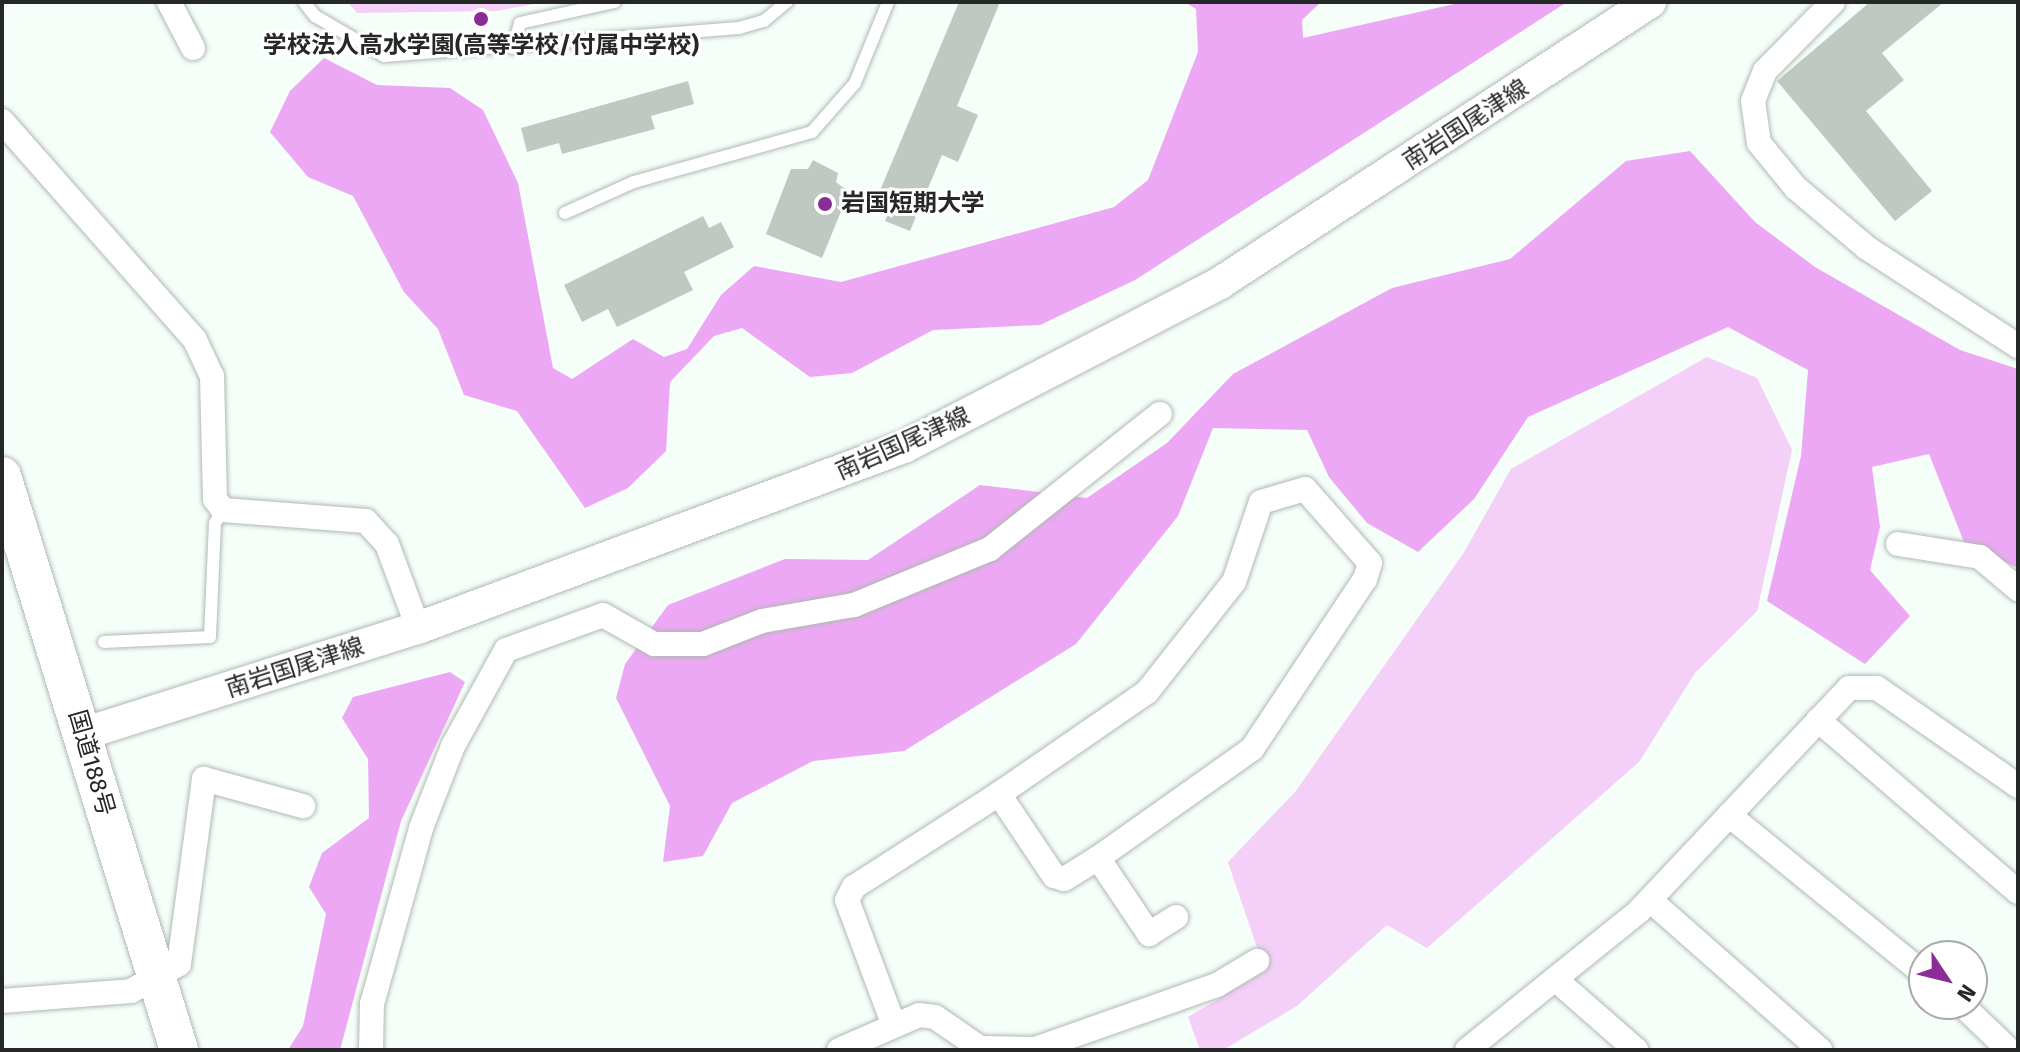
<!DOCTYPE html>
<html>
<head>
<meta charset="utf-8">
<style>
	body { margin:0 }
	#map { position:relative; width:2020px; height:1052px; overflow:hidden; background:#f5fef8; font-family:"Fira Sans","Noto Sans JP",sans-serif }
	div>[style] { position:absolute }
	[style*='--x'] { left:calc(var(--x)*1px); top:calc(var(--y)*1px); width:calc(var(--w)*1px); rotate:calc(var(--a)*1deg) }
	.green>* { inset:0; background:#f4cff8 }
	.forest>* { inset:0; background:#eda8f5 }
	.building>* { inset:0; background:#c0c8c2 }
	.roads { filter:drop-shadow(0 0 2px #b0b9b3) drop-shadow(0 0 2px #b0b9b3) }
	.service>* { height:12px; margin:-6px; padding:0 6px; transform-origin:6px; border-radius:6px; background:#fff }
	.minor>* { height:24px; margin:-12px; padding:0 12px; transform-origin:12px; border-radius:12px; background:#fff }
	.secondary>* { height:32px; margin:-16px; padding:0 16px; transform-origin:16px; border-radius:16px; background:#fff }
	.trunk>* { height:38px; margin:-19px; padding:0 19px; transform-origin:19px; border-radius:19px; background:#fff }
	.dots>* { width:22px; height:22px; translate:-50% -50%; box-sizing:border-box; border:4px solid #fff; border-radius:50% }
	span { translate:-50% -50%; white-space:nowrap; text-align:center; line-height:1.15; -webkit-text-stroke:6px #fff; paint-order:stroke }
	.poi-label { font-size:24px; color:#252826; font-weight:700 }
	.left { translate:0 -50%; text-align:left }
	.street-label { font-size:24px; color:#252826 }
	.frame { position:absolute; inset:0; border:4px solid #252826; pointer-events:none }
	.north { position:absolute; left:1908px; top:940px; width:80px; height:80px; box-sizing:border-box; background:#fff; border:2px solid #a8a9a8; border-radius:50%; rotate:125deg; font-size:22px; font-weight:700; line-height:32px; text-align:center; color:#252826 }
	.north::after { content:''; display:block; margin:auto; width:28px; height:36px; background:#8b2d97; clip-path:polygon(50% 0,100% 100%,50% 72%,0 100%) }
</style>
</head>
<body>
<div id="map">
	<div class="green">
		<div style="clip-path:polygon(348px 2px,545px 2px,496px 11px,357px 13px)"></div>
		<div style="clip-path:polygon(1707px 357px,1757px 378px,1792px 450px,1757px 611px,1695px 673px,1639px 762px,1427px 948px,1387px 925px,1297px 1006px,1223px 1050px,1200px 1050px,1188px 1017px,1265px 971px,1228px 862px,1295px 792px,1463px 554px,1511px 469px)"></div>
	</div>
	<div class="forest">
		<div style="clip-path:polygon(1185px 2px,1321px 2px,1302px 20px,1303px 38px,1463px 2px,1567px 2px,1135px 280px,1040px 325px,933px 330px,852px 373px,810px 377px,742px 328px,714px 336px,670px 382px,666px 451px,628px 488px,585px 508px,517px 411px,464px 395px,438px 329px,404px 292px,353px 196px,308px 177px,270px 132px,290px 91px,324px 58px,377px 85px,450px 88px,483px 110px,518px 183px,553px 368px,572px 379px,633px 339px,664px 357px,687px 349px,721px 295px,754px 266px,841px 282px,1114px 207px,1148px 180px,1198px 52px,1196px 9px)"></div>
		<div style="clip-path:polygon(1690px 151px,1755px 222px,1815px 267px,1960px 350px,2018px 369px,2018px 568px,1964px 542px,1929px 454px,1872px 467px,1880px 527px,1870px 570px,1910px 616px,1865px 664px,1767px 601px,1801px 456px,1808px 370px,1728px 327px,1528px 417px,1474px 499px,1418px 552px,1367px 523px,1329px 477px,1307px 430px,1213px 428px,1178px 516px,1076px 644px,904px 751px,813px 761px,732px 803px,703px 856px,663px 862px,670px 806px,616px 698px,625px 664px,668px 605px,785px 559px,868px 560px,980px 485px,1087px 498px,1167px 443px,1233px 374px,1392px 288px,1510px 259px,1626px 161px)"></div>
		<div style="clip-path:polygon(450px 672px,465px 682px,401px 821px,340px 1050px,288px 1050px,303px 1026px,326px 914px,309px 887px,322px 853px,369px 818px,368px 759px,342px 718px,353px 697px)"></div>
	</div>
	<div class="building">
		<div style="clip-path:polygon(959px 2px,1000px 2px,957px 106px,978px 115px,958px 162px,942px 155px,910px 231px,885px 221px,889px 212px,874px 205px)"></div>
		<div style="clip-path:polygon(1870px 2px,1944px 2px,1882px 53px,1904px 80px,1866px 111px,1932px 191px,1895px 221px,1777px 81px)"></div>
		<div style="clip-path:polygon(688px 81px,694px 104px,651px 116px,655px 129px,562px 154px,559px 143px,527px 152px,521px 128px)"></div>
		<div style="clip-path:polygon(813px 160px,838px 173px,836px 182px,849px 192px,822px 258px,766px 234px,791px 169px,808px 169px)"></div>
		<div style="clip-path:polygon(703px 216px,709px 228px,721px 222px,734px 247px,684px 272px,693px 290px,617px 327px,608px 309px,582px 322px,564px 285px)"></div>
	</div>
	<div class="roads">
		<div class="service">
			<div style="--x:304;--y:2;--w:18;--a:52"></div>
			<div style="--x:315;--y:16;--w:80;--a:30.1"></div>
			<div style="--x:384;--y:56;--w:356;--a:-4.5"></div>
			<div style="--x:739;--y:28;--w:26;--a:-16"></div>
			<div style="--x:764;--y:21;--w:30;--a:-40"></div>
			<div style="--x:513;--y:48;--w:26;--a:-74"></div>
			<div style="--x:520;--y:23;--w:97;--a:-12.5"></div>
			<div style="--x:565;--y:213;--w:76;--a:-24.2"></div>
			<div style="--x:634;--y:182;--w:185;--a:-15.7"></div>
			<div style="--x:812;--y:132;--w:65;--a:-48.7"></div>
			<div style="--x:855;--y:83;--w:87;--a:-67.8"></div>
			<div style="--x:104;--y:642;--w:106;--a:-2.7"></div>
			<div style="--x:210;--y:637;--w:114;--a:-87.5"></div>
			<div style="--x:215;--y:523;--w:15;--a:-58"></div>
		</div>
		<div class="minor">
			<div style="--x:169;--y:2;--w:52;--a:62.4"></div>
			<div style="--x:1833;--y:2;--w:97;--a:134.6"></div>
			<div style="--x:1765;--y:71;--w:32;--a:112"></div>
			<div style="--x:1753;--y:101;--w:42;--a:81.9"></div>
			<div style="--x:1759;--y:143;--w:58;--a:50.6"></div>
			<div style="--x:1796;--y:188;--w:93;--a:40.2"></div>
			<div style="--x:1867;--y:248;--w:180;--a:33"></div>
			<div style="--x:2;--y:121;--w:292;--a:48.6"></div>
			<div style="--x:195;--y:340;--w:40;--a:65"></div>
			<div style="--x:212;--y:376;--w:123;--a:88.6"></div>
			<div style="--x:215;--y:499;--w:14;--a:54"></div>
			<div style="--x:223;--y:510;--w:143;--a:4.4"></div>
			<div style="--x:366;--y:521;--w:31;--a:48"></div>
			<div style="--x:387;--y:544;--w:90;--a:69.7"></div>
			<div style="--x:1305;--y:489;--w:98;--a:48.7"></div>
			<div style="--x:1370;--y:563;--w:17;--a:107"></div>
			<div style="--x:1365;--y:579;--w:204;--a:123.6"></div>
			<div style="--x:1252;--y:749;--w:189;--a:144.7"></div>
			<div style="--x:1098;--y:858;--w:40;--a:148"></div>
			<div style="--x:1064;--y:879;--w:10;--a:-163"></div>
			<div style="--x:1054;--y:876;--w:99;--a:-123.9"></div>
			<div style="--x:999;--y:794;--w:180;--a:-34.6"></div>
			<div style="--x:1147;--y:692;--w:140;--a:-51.7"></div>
			<div style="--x:1234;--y:582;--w:84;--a:-71.4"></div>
			<div style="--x:1261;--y:502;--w:46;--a:-16.5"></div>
			<div style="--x:1898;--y:544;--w:83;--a:9"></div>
			<div style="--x:1980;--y:557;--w:50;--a:40.1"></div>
			<div style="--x:1818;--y:720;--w:264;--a:40.7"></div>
			<div style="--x:1729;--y:815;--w:252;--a:39.2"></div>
			<div style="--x:1098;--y:858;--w:92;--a:56.1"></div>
			<div style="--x:1149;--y:934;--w:32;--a:-32"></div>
			<div style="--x:1650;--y:900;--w:227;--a:41.4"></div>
			<div style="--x:1555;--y:979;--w:108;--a:41.2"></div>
			<div style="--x:2;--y:1001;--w:129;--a:-4.4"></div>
			<div style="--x:131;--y:991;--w:55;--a:-29.4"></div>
			<div style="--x:179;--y:964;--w:187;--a:-82.3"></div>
			<div style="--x:204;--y:779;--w:103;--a:15.3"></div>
			<div style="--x:1961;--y:1004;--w:66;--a:43.8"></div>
			<div style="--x:893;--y:1023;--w:131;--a:-110.5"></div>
			<div style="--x:847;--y:900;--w:15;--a:-62"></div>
			<div style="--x:854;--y:887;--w:172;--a:-32.7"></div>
			<div style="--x:371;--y:1050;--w:46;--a:-88.8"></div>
			<div style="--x:372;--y:1004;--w:183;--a:-74.4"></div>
			<div style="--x:421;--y:828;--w:88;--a:-68.7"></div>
			<div style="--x:453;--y:746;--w:110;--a:-61.1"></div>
			<div style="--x:506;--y:650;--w:103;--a:-19.8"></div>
			<div style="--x:603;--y:615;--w:59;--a:29.6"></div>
			<div style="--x:654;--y:644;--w:49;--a:0"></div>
			<div style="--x:703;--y:644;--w:63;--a:-21.3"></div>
			<div style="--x:762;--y:621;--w:93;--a:-9.9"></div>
			<div style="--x:854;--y:605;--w:147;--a:-22.4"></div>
			<div style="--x:990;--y:549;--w:217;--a:-38.5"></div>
			<div style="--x:839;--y:1050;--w:87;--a:-23.6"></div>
			<div style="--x:919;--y:1015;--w:16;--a:7"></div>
			<div style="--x:935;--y:1017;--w:55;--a:34.6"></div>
			<div style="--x:980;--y:1048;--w:55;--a:1"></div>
			<div style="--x:1035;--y:1049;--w:193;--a:-19.4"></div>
			<div style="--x:1217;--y:985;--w:47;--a:-31"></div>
			<div style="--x:1467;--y:1050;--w:221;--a:-38.9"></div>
			<div style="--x:1639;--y:911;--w:306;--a:-46.7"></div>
			<div style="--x:1849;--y:688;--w:28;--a:0"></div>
			<div style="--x:1877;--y:688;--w:172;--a:34.8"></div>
		</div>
		<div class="secondary">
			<div style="--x:83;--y:734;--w:351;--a:-17.6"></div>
			<div style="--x:418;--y:628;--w:519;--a:-20.43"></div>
			<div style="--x:904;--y:447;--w:356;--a:-27.4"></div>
			<div style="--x:1220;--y:283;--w:514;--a:-33.16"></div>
		</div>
		<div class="trunk">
			<div style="--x:2;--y:476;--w:601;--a:72.86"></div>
		</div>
	</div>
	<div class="dots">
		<div style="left:481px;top:19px;background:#8b2d97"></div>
		<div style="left:825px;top:204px;background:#8b2d97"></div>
	</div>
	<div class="poi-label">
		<span style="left:481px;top:46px">学校法人高水学園(高等学校/付属中学校)</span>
		<span class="left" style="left:841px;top:204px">岩国短期大学</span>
	</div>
	<div class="street-label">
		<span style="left:1466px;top:125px;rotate:-33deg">南岩国尾津線</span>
		<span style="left:903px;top:444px;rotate:-24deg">南岩国尾津線</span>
		<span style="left:295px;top:668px;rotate:-18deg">南岩国尾津線</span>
		<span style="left:91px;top:763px;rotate:74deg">国道188号</span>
	</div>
	<div class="frame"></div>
	<div class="north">N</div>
</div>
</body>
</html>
